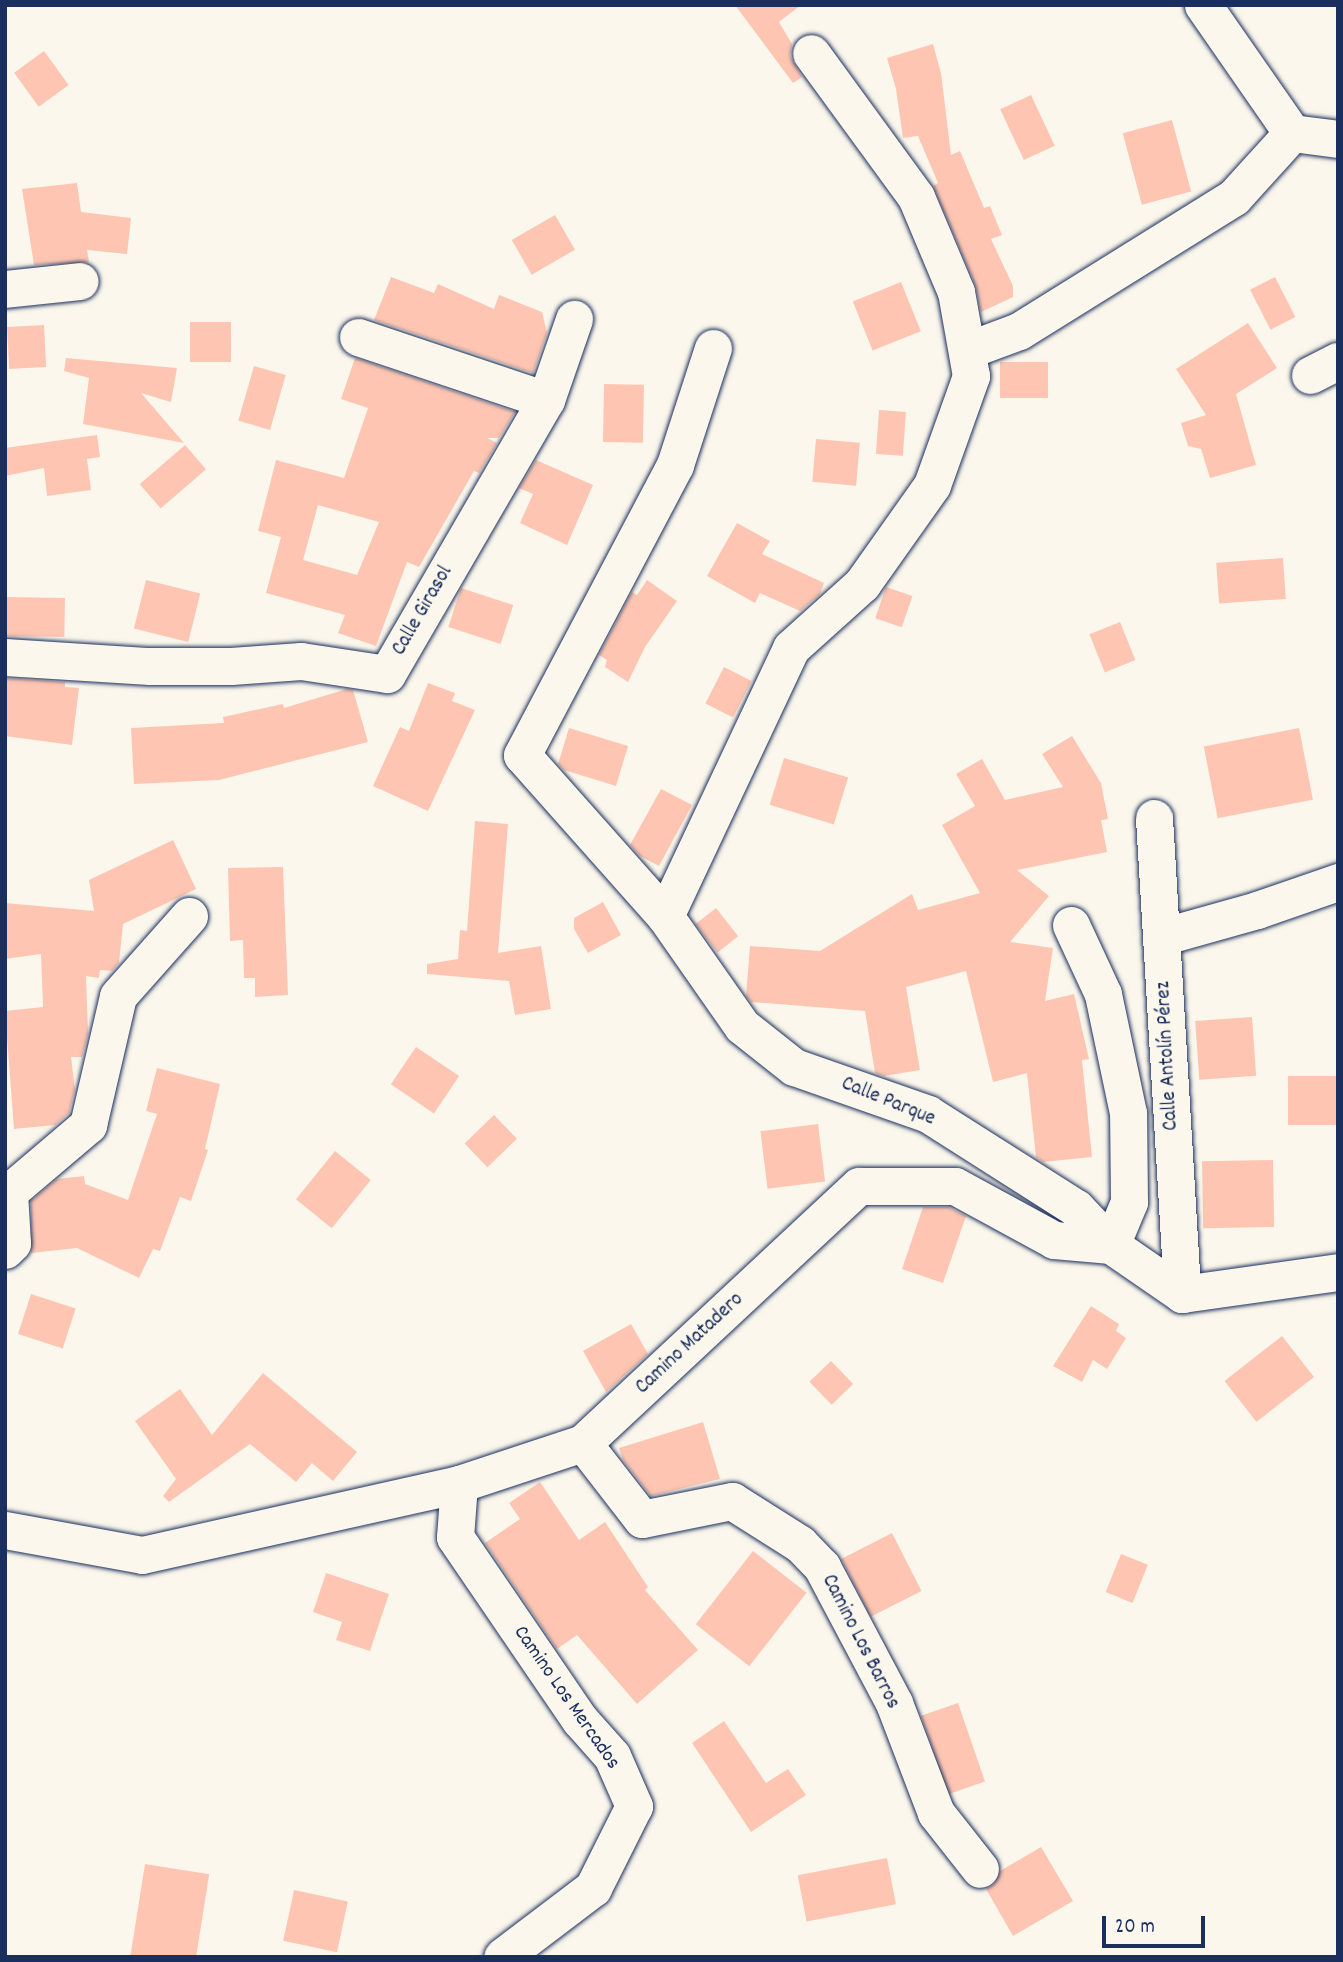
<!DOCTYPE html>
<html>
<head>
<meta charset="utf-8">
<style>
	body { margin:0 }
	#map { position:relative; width:1343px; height:1962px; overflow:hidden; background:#fbf7ec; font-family:Dekko,sans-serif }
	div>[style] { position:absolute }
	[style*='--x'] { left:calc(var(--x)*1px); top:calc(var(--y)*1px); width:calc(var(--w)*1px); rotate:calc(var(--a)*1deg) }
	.building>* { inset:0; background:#fec6b2; transform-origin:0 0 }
	.roads { filter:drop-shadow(0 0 2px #1b2f5e) drop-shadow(0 0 2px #1b2f5e) }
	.minor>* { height:37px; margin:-18.5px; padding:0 18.5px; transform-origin:18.5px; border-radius:18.5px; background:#fbf7ec }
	span { translate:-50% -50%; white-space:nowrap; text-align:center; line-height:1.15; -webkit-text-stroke:5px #fbf7ec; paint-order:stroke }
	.street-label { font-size:21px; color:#1b2f5e }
	.frame { position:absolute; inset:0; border:7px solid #1b2f5e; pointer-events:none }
	.scale { position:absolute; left:1102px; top:1916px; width:103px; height:32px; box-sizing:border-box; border:4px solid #1b2f5e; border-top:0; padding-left:9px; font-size:21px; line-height:24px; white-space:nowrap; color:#1b2f5e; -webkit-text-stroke:5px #fbf7ec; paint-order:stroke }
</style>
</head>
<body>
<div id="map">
	<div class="building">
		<div style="clip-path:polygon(735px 5px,801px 5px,779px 22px,792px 44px,790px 56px,802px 77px,793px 83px)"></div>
		<div style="clip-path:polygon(933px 44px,941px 73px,951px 155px,960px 151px,984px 208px,990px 206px,1002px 235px,991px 239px,1013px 286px,1013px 297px,981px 312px,975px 284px,933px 186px,938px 183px,918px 136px,903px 138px,896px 89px,887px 58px)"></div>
		<div style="left:44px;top:51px;width:42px;height:37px;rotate:54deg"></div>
		<div style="left:1031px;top:95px;width:56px;height:34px;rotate:65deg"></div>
		<div style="left:1172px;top:120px;width:74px;height:51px;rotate:75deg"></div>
		<div style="clip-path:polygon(77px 183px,81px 212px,131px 218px,127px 254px,87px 250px,89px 262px,34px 265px,22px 189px)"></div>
		<div style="left:555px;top:215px;width:40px;height:50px;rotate:60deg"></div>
		<div style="clip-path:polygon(391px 277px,434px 293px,438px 284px,494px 309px,499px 295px,542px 312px,547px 333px,533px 373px,374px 320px)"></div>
		<div style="left:1275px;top:277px;width:45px;height:28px;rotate:63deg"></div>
		<div style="left:901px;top:282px;width:53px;height:52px;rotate:68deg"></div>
		<div style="left:190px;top:322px;width:41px;height:40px"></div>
		<div style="clip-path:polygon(1248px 323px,1277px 368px,1236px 394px,1256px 465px,1210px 478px,1201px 449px,1188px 446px,1181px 423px,1206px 415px,1176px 369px)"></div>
		<div style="left:44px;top:325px;width:42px;height:37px;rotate:87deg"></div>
		<div style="clip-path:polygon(66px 358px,177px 368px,171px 402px,141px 393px,184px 443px,83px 424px,89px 378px,64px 371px)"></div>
		<div style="clip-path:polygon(evenodd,355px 358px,515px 412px,499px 438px,487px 438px,497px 443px,479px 473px,474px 471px,419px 567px,407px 562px,376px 646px,338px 633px,345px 615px,266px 593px,281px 537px,258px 531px,276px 460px,344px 478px,368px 408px,341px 399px,355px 358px,318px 505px,379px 522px,357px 575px,303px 560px,318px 505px)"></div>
		<div style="left:1000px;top:362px;width:48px;height:36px"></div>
		<div style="left:254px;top:366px;width:33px;height:57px;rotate:16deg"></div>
		<div style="left:604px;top:384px;width:40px;height:58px;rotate:1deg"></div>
		<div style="left:879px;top:410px;width:27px;height:44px;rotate:4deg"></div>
		<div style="clip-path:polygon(97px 435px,100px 457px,87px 459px,91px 490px,47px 496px,44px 468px,5px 476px,5px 448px)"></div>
		<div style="left:816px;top:439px;width:44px;height:43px;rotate:5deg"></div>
		<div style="left:185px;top:445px;width:32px;height:60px;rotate:49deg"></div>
		<div style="clip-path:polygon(536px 460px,593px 485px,567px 545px,520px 523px,533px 494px,519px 488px)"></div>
		<div style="clip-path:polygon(737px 523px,770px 541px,762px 554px,824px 583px,820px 594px,800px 611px,760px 593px,755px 603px,707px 576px)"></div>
		<div style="left:1283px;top:558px;width:41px;height:67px;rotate:86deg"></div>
		<div style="left:146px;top:580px;width:56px;height:50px;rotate:14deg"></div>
		<div style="clip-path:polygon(647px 580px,677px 601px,645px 647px,628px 682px,605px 667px,607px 660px,599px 655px,632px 592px,637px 595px)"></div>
		<div style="left:886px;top:587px;width:28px;height:33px;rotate:19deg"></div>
		<div style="left:461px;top:588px;width:55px;height:41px;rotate:18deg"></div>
		<div style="left:5px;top:597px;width:60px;height:39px;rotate:1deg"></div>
		<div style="left:1120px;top:622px;width:41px;height:33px;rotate:68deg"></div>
		<div style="left:724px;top:667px;width:31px;height:41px;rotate:27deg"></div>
		<div style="clip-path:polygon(5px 678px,65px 682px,65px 687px,79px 688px,72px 745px,5px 736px)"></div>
		<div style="clip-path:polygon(428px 683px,455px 693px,452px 701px,475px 710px,428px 811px,373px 786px,400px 727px,409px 731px)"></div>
		<div style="clip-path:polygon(347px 689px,353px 690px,368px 742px,219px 780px,134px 784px,131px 728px,224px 723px,223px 717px,283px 704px,284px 708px)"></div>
		<div style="clip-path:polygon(569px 728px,628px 746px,616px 786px,564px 770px,558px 764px)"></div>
		<div style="left:1299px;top:728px;width:73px;height:97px;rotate:79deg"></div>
		<div style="clip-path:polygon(1072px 736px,1101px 783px,1108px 819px,1101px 820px,1107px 852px,1017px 870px,1049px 896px,1010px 942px,1053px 948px,1045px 1001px,1074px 994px,1089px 1059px,1082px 1060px,1092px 1157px,1043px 1162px,1036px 1157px,1027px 1073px,993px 1082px,966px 971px,906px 987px,920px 1070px,884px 1076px,875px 1073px,865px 1011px,751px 1002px,746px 996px,750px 946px,820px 951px,912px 894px,918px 910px,980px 893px,942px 825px,975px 806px,956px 774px,982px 759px,1005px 800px,1063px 787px,1042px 754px)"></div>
		<div style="left:784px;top:758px;width:67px;height:49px;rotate:17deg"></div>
		<div style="clip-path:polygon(661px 789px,692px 805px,659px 866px,640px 856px,630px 845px)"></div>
		<div style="clip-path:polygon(475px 821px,508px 824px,498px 953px,541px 946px,551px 1009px,515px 1015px,509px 981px,427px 974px,427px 964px,458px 959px,460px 930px,467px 931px)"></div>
		<div style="clip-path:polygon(173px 840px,196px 889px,123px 924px,119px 963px,112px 971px,100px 970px,99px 978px,86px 976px,88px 1034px,82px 1057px,71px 1057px,75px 1089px,69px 1113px,55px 1125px,14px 1129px,5px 1011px,43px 1007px,41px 954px,5px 959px,5px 903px,94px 911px,89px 880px)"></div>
		<div style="clip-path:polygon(283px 867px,288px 995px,255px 997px,255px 978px,244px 978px,243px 940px,230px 941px,228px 868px)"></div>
		<div style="clip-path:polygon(603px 902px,621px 935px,588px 953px,574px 929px,574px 918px)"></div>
		<div style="left:716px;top:908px;width:36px;height:26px;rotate:52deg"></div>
		<div style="left:1252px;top:1017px;width:59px;height:57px;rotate:86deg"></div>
		<div style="left:416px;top:1047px;width:52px;height:45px;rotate:34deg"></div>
		<div style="clip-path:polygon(157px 1068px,220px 1084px,205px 1149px,208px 1150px,191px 1201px,180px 1197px,160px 1251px,153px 1249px,139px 1278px,77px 1248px,31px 1253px,31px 1201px,57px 1179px,84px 1176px,85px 1184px,128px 1200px,157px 1114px,146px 1111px)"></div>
		<div style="left:1338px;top:1076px;width:49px;height:50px;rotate:90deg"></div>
		<div style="left:494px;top:1115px;width:33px;height:41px;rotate:46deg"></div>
		<div style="left:818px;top:1124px;width:58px;height:58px;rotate:83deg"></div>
		<div style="left:335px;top:1151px;width:46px;height:62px;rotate:39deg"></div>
		<div style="left:1273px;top:1160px;width:67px;height:71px;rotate:89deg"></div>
		<div style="clip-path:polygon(923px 1207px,948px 1207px,966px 1216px,943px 1283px,902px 1269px)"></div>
		<div style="left:31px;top:1294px;width:47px;height:42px;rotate:18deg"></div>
		<div style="clip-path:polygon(1091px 1306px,1119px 1324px,1116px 1331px,1126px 1338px,1107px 1369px,1093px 1360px,1082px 1382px,1053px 1366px)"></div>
		<div style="clip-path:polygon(631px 1324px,648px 1354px,606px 1392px,583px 1351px)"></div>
		<div style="left:1282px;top:1336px;width:52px;height:73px;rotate:52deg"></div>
		<div style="left:831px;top:1361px;width:32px;height:30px;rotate:46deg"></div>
		<div style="clip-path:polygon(263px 1373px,357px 1452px,333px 1481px,312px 1463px,296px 1482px,250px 1444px,169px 1502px,163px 1496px,176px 1479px,135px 1421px,180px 1389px,212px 1435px)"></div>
		<div style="clip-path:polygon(703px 1422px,720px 1479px,651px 1496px,623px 1460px,619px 1448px)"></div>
		<div style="clip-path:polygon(540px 1482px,579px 1540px,605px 1522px,648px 1587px,645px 1590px,698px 1650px,637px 1704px,577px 1635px,557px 1649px,485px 1543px,520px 1519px,509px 1503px)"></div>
		<div style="left:892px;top:1533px;width:65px;height:57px;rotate:63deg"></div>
		<div style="left:753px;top:1551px;width:68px;height:93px;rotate:38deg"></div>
		<div style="left:1121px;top:1554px;width:29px;height:41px;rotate:22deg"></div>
		<div style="clip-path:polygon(326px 1573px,389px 1594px,370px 1651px,336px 1640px,342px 1622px,313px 1612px)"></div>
		<div style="left:958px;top:1703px;width:83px;height:39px;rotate:71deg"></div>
		<div style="clip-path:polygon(724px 1721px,766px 1783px,788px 1769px,806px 1795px,751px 1832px,692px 1743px)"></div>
		<div style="clip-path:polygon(1041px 1847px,1073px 1901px,1013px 1936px,986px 1889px,993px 1885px,1000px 1871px)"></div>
		<div style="left:887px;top:1858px;width:47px;height:91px;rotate:79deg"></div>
		<div style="left:145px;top:1864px;width:65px;height:94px;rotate:9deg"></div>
		<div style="left:294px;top:1890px;width:55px;height:52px;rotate:12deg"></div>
	</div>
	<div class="roads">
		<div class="minor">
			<div style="--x:1203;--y:5;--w:156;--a:55.2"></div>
			<div style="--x:1292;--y:133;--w:46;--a:7.4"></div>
			<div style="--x:5;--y:289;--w:75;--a:-6.1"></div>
			<div style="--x:358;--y:337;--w:198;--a:18.5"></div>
			<div style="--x:713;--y:348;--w:123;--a:108"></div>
			<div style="--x:675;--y:465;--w:328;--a:117.8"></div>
			<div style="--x:522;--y:755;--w:215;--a:48.4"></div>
			<div style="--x:665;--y:916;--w:134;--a:55"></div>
			<div style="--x:742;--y:1026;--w:66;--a:38.3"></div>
			<div style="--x:794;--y:1067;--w:142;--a:19.3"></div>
			<div style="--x:928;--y:1114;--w:175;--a:32.4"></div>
			<div style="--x:1076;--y:1208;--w:51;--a:46.6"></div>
			<div style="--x:1111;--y:1245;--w:47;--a:-67.3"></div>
			<div style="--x:1129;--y:1202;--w:89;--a:-90.6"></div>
			<div style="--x:1128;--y:1113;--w:122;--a:-101.9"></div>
			<div style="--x:1103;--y:994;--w:76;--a:-114.9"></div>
			<div style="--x:968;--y:350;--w:54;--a:-20.4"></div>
			<div style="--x:1019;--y:331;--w:253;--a:-31.9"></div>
			<div style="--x:1234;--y:197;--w:86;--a:-47.8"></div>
			<div style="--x:1310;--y:375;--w:31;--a:-27"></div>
			<div style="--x:5;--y:657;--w:145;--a:3.6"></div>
			<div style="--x:150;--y:666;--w:81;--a:0"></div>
			<div style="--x:231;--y:666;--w:70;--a:-4.1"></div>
			<div style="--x:301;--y:661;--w:87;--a:8.6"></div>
			<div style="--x:387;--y:674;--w:317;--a:-59.9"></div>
			<div style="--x:546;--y:400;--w:86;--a:-70.9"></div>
			<div style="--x:1154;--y:818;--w:477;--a:86.6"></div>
			<div style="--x:665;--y:916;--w:296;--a:-64.8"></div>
			<div style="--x:791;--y:648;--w:96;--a:-42"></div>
			<div style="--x:862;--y:584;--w:121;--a:-54.7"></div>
			<div style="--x:932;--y:485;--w:116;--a:-70.3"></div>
			<div style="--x:971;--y:376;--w:85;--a:-100.1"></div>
			<div style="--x:956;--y:292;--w:103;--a:-112.8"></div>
			<div style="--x:916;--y:197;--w:178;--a:-126.1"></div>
			<div style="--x:1161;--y:937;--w:100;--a:-15.7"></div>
			<div style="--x:1257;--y:910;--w:86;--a:-19.1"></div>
			<div style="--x:5;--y:1250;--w:10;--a:-45"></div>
			<div style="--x:12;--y:1243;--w:51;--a:-93.4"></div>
			<div style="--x:9;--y:1192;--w:104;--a:-40.3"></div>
			<div style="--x:88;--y:1125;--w:132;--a:-76.9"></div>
			<div style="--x:118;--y:996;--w:107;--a:-48.4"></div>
			<div style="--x:583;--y:1443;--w:96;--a:52.2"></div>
			<div style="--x:642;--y:1519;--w:92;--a:-11.3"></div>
			<div style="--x:732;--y:1501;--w:80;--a:32.3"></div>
			<div style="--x:800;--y:1544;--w:32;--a:46"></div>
			<div style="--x:822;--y:1567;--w:154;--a:62.1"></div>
			<div style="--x:894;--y:1703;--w:118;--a:69.1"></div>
			<div style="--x:936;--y:1813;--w:71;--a:51.8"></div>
			<div style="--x:459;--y:1484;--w:53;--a:94.3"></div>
			<div style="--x:455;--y:1537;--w:222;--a:55.7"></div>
			<div style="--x:580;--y:1720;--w:48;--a:48.4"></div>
			<div style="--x:612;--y:1756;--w:55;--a:66.3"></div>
			<div style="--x:634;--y:1806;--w:92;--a:116.6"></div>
			<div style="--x:593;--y:1888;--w:114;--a:142.8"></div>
			<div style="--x:5;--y:1530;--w:139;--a:10.3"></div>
			<div style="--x:142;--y:1555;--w:325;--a:-12.6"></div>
			<div style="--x:459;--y:1484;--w:131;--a:-18.3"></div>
			<div style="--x:583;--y:1443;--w:377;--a:-43"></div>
			<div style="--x:859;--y:1186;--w:96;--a:0"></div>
			<div style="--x:955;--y:1186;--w:113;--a:28.6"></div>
			<div style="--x:1054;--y:1240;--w:57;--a:5"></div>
			<div style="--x:1111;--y:1245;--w:86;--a:34.6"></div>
			<div style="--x:1182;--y:1294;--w:158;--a:-8"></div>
		</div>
	</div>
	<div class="street-label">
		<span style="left:423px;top:611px;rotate:-60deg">Calle Girasol</span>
		<span style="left:1168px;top:1056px;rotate:-93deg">Calle Antolín Pérez</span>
		<span style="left:888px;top:1102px;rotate:22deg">Calle Parque</span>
		<span style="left:690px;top:1344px;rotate:-43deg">Camino Matadero</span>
		<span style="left:860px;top:1642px;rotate:63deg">Camino Los Barros</span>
		<span style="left:566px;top:1698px;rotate:55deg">Camino Los Mercados</span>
	</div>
	<div class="frame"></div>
	<div class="scale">20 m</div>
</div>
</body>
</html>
